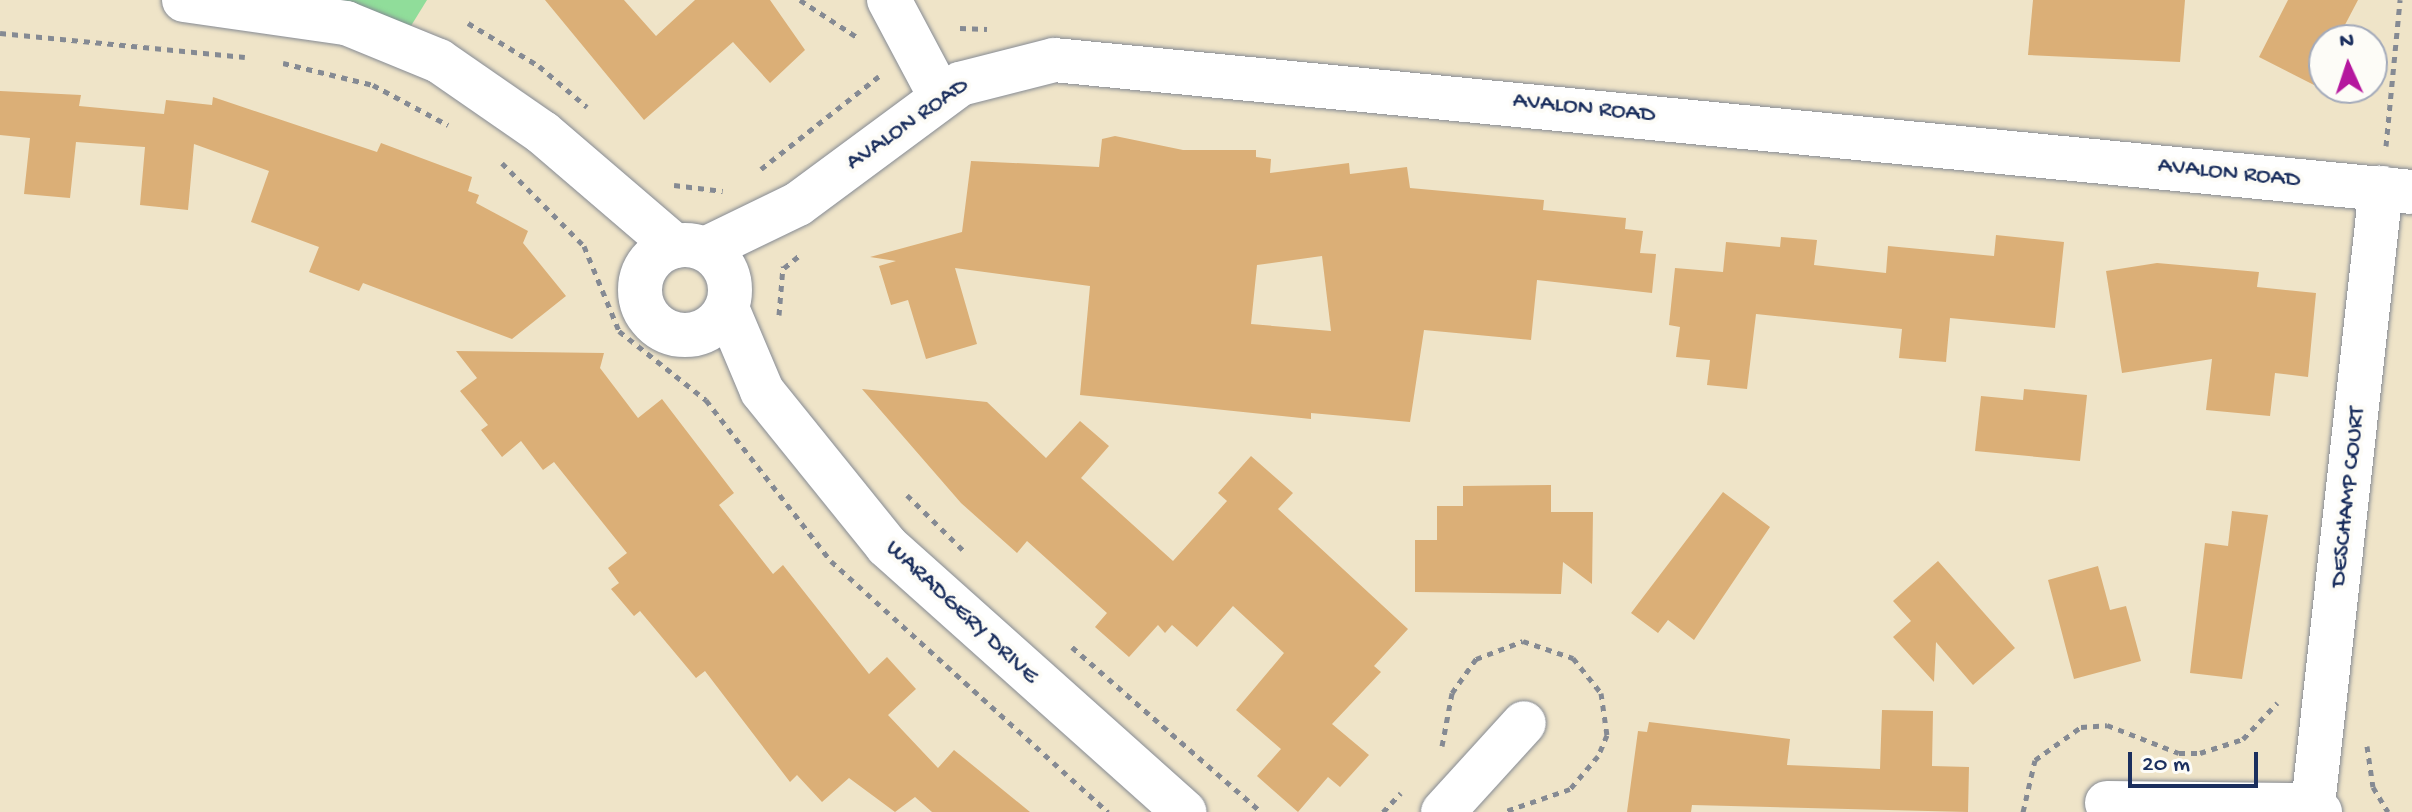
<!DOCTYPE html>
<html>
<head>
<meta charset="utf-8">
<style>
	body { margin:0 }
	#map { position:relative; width:2412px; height:812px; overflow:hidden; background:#efe4c8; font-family:"Gochi Hand",sans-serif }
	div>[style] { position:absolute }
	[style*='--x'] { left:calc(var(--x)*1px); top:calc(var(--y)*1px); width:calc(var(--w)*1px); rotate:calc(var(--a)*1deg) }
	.green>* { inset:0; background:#90dd9a }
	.building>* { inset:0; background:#dbaf77 }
	.path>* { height:5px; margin-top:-2.5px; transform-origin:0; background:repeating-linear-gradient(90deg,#858a93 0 6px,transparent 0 12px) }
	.roads { filter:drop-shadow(0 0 2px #858a93) drop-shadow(0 0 2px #858a93) }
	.street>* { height:44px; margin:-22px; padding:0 22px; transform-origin:22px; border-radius:22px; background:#fff }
	.street>.ring { margin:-22px; padding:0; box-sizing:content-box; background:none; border:44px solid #fff; border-radius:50% }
	span { translate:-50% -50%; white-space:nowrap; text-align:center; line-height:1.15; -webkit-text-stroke:8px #fdfcf7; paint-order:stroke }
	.street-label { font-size:24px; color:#1b2f5e }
	.north { position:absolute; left:2308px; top:24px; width:80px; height:80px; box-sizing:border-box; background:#fdfcf7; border:2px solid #a3aaba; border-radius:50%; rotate:357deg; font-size:22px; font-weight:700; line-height:32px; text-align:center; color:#1b2f5e }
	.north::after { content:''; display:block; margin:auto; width:28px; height:36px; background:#b5179e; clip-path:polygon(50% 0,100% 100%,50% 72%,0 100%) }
	.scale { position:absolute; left:2128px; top:752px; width:130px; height:36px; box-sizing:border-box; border:4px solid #1b2f5e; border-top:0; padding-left:10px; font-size:24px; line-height:28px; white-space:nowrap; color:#1b2f5e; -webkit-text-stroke:6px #fdfcf7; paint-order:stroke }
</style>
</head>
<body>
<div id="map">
	<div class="green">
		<div style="clip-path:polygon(184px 0,427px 0,401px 42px)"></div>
	</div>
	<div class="building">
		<div style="clip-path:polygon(545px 0,624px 0,656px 36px,695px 0,770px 0,805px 50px,770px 83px,733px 42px,644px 120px)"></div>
		<div style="clip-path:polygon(2033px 0,2185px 0,2180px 62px,2028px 55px)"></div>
		<div style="clip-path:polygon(2288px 0,2358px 0,2337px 40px,2324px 40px,2314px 85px,2259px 57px)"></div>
		<div style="clip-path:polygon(0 91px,81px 95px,79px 106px,164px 114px,166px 100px,212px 105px,213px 97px,377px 152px,381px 143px,472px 177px,468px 191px,479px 195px,476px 203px,528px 231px,523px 243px,566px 296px,512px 339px,363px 283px,359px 291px,309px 272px,319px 247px,251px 222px,269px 171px,194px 144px,188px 210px,140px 205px,145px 147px,76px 142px,70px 198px,24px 194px,30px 138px,0 135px)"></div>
		<div style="clip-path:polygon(evenodd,1115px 136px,1183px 150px,1256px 150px,1256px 157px,1271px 159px,1270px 173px,1349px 163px,1350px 174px,1407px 167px,1410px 188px,1544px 200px,1543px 210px,1626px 218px,1625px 229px,1643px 231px,1640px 253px,1656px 254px,1652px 293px,1537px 280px,1531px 340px,1424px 330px,1410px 422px,1311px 413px,1311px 419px,1080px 395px,1090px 286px,955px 268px,977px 344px,926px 359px,908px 300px,891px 305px,879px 266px,896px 261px,870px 257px,962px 232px,971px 161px,1099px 167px,1102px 139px,1115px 136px,1322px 256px,1331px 331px,1251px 324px,1257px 265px,1322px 256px)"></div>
		<div style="clip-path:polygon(1996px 235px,2064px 242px,2055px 328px,1950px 318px,1946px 362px,1899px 358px,1902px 329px,1756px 314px,1747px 389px,1707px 385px,1710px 360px,1676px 357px,1680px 327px,1669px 325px,1675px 268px,1723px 272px,1726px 242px,1780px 247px,1781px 237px,1817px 240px,1814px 265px,1886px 273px,1888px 246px,1994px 256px)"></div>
		<div style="clip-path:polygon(2157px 263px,2259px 272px,2257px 287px,2316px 293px,2308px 377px,2275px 373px,2270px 416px,2206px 410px,2212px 359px,2122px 373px,2106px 271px)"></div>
		<div style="clip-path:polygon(456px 351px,604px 353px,600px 368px,638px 418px,662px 399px,734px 493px,719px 505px,773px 574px,783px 565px,869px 674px,887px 657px,916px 689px,888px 715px,938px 768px,954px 750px,1030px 812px,932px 812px,915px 797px,895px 812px,849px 778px,822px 802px,797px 775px,790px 782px,705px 671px,696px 678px,640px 611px,634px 616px,611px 589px,619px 583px,608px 568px,627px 553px,554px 462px,543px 470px,521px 441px,502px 457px,481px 430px,488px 425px,460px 391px,477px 378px)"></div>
		<div style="clip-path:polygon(862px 389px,987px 402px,1046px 458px,1080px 421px,1109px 446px,1081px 478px,1173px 561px,1227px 501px,1218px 493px,1251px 456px,1293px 493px,1278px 509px,1408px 629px,1374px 666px,1381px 672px,1332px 724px,1369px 755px,1340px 787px,1328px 777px,1298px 812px,1257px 776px,1281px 749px,1236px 710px,1284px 653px,1233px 606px,1197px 647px,1172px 625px,1165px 633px,1158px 625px,1129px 657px,1095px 627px,1107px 613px,1027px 541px,1017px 553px,961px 503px)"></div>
		<div style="clip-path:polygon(2024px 389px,2087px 395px,2080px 461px,1975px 451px,1981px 396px,2023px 400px)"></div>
		<div style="clip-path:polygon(1551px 485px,1551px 512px,1593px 512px,1592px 584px,1563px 562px,1561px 594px,1415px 592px,1415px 540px,1437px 540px,1437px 506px,1463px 506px,1463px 486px)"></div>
		<div style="clip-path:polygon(1723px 492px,1770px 527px,1694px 640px,1668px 620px,1658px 633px,1631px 613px)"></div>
		<div style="clip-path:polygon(2232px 511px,2268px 515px,2242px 679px,2190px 673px,2205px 543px,2228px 546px)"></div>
		<div style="clip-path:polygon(1938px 561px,2015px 648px,1973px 685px,1936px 642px,1934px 682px,1893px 637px,1911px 621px,1893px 601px)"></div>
		<div style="clip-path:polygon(2098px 566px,2110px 610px,2126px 606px,2141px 661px,2074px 679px,2048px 580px)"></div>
		<div style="clip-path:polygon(1882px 710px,1933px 711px,1932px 766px,1969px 767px,1968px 812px,1692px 805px,1691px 812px,1627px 812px,1638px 731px,1647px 732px,1649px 722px,1790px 739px,1787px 765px,1880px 769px)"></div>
	</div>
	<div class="path">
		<div style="--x:800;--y:0;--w:68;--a:33"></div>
		<div style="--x:468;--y:23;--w:83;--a:31.2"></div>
		<div style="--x:539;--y:66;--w:63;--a:40.5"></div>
		<div style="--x:960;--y:28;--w:27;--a:2"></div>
		<div style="--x:0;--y:33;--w:246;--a:5.6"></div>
		<div style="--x:283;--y:63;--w:93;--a:13.7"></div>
		<div style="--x:373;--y:85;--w:85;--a:28.1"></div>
		<div style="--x:2386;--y:146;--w:147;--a:-84.5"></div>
		<div style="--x:502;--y:163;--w:117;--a:45.3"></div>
		<div style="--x:584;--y:246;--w:92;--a:67.6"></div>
		<div style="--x:619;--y:331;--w:111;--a:38.4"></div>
		<div style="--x:706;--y:400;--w:204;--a:52.2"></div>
		<div style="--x:831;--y:561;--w:374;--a:42.2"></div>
		<div style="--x:761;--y:169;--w:150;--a:-38.2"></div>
		<div style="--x:674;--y:185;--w:49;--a:7"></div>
		<div style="--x:784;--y:268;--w:19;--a:-39"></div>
		<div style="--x:779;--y:315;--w:49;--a:-85.3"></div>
		<div style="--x:907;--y:495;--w:78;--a:44.5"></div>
		<div style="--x:1072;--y:647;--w:251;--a:41.1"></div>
		<div style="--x:1442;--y:746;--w:54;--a:-79.3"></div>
		<div style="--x:1452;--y:693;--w:42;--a:-54.8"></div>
		<div style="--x:1476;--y:659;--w:50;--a:-21"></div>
		<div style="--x:1523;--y:641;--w:53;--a:18.8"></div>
		<div style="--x:1573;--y:658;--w:45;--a:51.3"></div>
		<div style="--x:1601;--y:693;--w:42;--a:81.9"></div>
		<div style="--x:1607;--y:735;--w:23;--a:113"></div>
		<div style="--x:1598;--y:756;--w:43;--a:130.3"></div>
		<div style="--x:1570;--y:789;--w:68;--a:161"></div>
		<div style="--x:2367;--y:746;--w:41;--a:81.7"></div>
		<div style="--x:2373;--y:787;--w:29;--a:59"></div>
		<div style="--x:1383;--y:812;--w:26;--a:-47"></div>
		<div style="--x:2023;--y:812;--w:53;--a:-77"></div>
		<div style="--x:2035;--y:760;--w:57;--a:-35.7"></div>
		<div style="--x:2081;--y:727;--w:26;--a:-4"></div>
		<div style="--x:2107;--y:725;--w:77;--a:21.3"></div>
		<div style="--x:2179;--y:753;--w:21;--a:0"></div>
		<div style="--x:2200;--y:753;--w:45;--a:-18"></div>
		<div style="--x:2243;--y:739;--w:50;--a:-46.6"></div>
	</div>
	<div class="roads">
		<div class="street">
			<div style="--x:184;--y:0;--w:164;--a:8.1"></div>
			<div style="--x:346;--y:23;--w:100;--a:22.2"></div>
			<div style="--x:439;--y:61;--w:126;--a:34.7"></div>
			<div style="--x:543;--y:133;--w:174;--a:40.6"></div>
			<div style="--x:889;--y:0;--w:109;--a:62"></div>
			<div class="ring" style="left:640px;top:245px;width:46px;height:46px"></div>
			<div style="--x:705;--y:249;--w:103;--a:-25.8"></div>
			<div style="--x:798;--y:204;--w:202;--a:-36.5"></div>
			<div style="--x:960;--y:84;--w:97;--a:-14.3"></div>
			<div style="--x:1054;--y:60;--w:1364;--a:5.55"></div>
			<div style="--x:727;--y:308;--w:90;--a:67.1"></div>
			<div style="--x:762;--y:391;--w:199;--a:51.1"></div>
			<div style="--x:887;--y:546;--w:399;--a:41.8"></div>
			<div style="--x:2107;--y:803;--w:206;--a:0.6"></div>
			<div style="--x:2313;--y:805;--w:10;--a:45"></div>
			<div style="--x:2313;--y:805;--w:621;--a:-83.71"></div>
			<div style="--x:1443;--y:812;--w:120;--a:-47.7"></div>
		</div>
	</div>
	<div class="street-label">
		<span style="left:1584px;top:109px;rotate:6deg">AVALON ROAD</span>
		<span style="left:908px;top:125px;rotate:-35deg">AVALON ROAD</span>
		<span style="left:2229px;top:174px;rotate:6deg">AVALON ROAD</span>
		<span style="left:2349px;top:497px;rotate:-84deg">DESCHAMP COURT</span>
		<span style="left:961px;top:613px;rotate:43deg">WARADGERY DRIVE</span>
	</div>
	<div class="north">N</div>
	<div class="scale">20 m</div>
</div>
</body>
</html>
